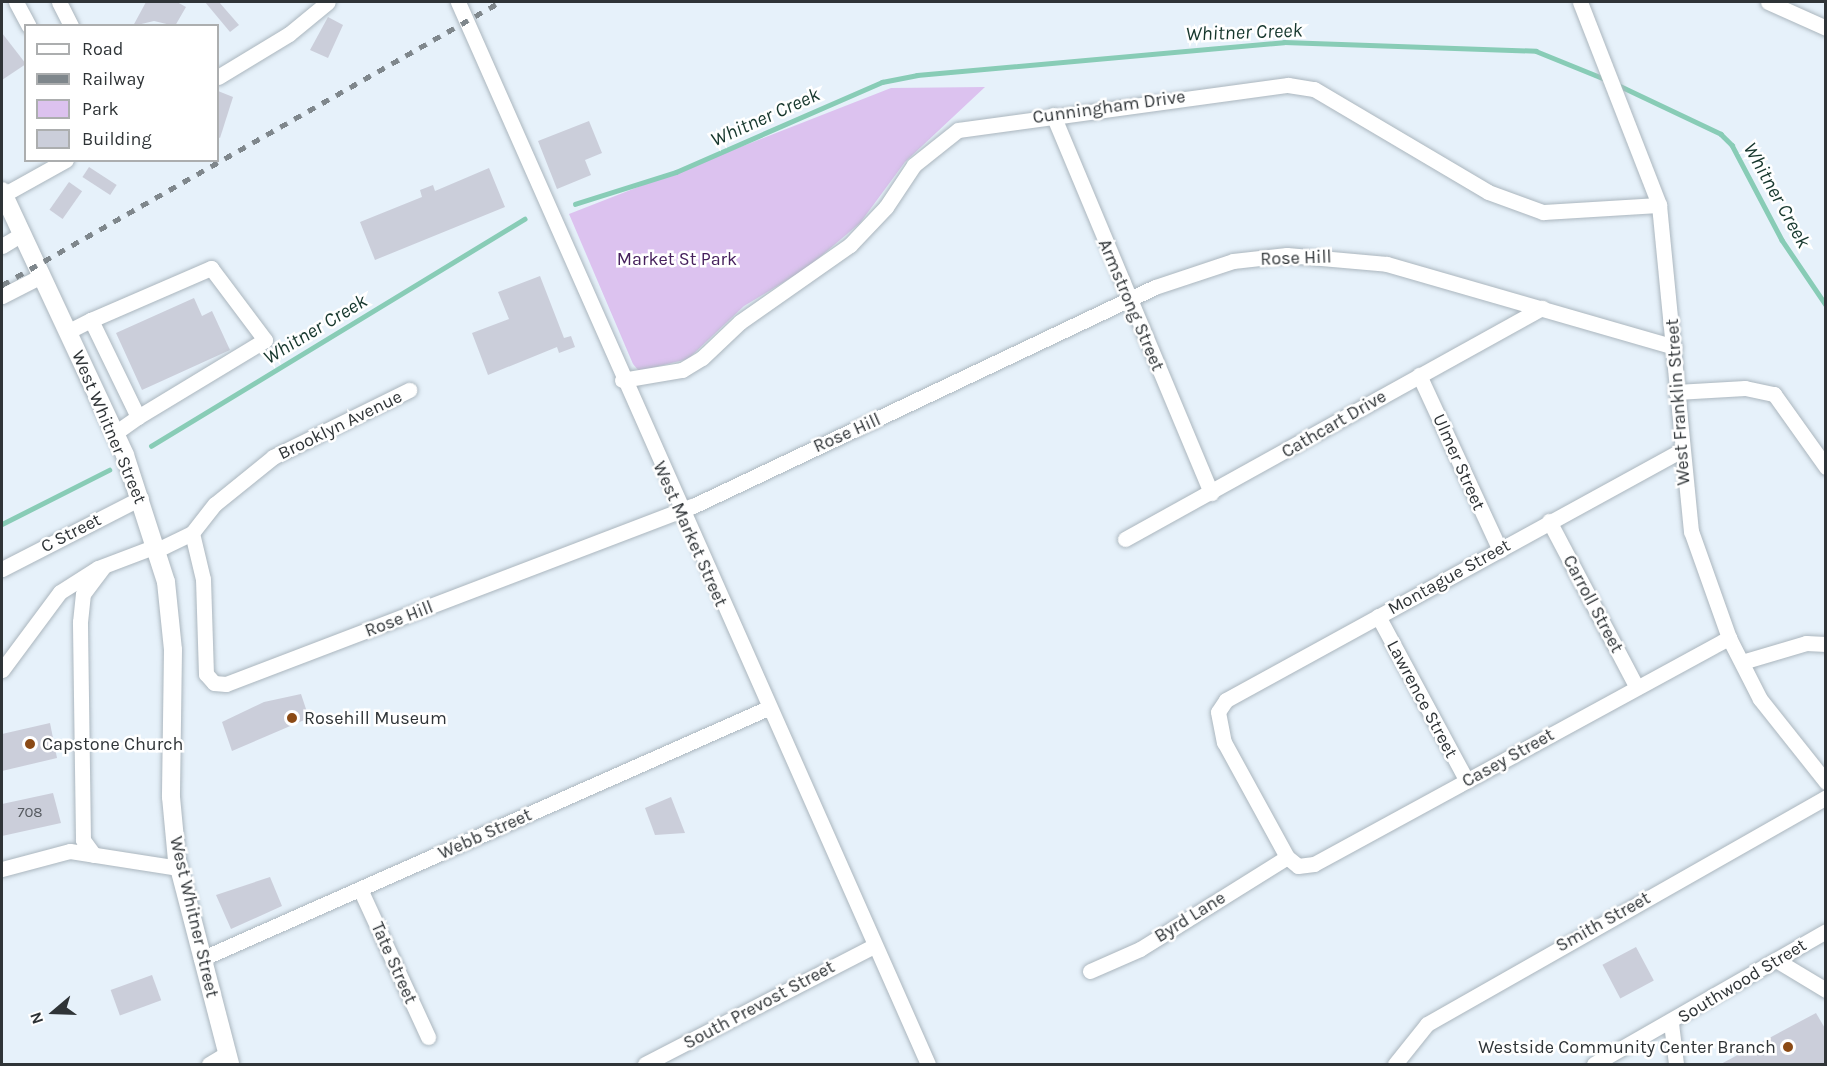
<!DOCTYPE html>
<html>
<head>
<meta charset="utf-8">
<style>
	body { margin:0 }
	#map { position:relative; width:1827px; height:1066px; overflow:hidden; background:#e6f1fa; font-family:Karla,sans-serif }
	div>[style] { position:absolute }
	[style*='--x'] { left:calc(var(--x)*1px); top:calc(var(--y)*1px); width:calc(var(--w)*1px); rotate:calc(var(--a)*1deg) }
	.green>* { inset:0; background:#dcc2ef }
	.stream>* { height:4.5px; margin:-2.25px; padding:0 2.25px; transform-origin:2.25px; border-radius:2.25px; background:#88ccb6 }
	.building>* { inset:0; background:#cbceda; transform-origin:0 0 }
	.roads { filter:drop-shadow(0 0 2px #abb6be) drop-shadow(0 0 2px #abb6be) }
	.minor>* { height:15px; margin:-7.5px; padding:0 7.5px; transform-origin:7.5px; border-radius:7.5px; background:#fff }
	.major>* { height:18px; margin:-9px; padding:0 9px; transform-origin:9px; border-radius:9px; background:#fff }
	.rail>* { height:4.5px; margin-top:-2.25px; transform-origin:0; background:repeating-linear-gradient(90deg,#7f878c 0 8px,transparent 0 16px) }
	.dots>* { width:16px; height:16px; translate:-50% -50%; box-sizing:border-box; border:3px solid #fff; border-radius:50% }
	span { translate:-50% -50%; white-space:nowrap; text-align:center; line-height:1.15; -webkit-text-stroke:5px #fff; paint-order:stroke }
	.number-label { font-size:15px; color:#565a60 }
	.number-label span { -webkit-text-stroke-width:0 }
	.street-label { font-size:18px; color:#2f3437 }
	.park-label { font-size:18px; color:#46215d }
	.poi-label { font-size:18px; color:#2f3437 }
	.left { translate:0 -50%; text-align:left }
	.right { translate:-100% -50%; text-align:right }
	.water-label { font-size:20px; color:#16372d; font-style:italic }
	.frame { position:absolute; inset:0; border:3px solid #2f3437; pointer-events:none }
	.legend { position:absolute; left:24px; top:24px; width:195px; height:138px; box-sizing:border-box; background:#fff; border:2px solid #acaeaf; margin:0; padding:8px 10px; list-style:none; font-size:18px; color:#2f3437 }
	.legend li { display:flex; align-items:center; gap:12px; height:30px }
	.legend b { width:30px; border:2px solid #acaeaf }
	.north { position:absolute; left:24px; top:982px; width:60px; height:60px; -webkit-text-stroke:4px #fff; paint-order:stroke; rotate:251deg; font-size:16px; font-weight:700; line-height:24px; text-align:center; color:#2f3437 }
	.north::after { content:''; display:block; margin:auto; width:21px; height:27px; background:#2f3437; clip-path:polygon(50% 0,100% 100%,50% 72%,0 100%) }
</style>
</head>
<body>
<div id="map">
	<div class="green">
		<div style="clip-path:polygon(985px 87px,905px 162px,860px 223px,807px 268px,744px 306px,688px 359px,639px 371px,633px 364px,569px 214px,891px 88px)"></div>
	</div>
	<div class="stream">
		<div style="--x:1618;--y:85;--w:114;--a:25.4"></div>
		<div style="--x:1721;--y:134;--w:16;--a:45"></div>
		<div style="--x:1732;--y:145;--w:107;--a:62.2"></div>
		<div style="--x:1782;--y:240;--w:78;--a:55.9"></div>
		<div style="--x:575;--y:204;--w:106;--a:-17.6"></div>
		<div style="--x:676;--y:172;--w:225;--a:-23.6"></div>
		<div style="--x:882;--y:82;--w:36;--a:-11"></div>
		<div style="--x:917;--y:75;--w:368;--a:-5.1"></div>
		<div style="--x:1284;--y:42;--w:252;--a:2"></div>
		<div style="--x:1536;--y:51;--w:74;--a:22.1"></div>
		<div style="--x:151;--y:446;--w:437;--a:-31.3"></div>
		<div style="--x:2;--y:524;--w:120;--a:-26.8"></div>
	</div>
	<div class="building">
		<div style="clip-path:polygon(146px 2px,177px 2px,186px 7px,175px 26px,154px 21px,133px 26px)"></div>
		<div style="clip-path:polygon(205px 2px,219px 2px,239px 25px,230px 32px)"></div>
		<div style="clip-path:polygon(328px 17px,343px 25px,328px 58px,310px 50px)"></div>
		<div style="clip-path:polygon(2px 33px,26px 64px,2px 80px)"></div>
		<div style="clip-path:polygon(218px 91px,233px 97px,220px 138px,218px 137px)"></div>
		<div style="clip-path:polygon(589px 121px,602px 153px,585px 160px,591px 175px,557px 189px,538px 141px)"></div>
		<div style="left:89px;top:167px;width:33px;height:12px;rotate:33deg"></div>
		<div style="clip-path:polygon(489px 168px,505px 207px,375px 260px,360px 222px,422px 197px,420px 190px,433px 185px,435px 191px)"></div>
		<div style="left:69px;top:182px;width:16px;height:34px;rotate:35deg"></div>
		<div style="clip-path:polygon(540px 276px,564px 338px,571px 336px,575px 347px,559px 353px,557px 347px,488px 375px,472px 333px,509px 319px,498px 292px)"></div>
		<div style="clip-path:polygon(194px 298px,202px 316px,212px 311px,230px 350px,142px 390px,116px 333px)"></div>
		<div style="clip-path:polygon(301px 694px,309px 718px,232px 751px,222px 722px,264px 702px)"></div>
		<div style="clip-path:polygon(50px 723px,57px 758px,2px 771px,2px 734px)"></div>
		<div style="clip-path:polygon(53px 793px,61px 823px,2px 836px,2px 804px)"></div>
		<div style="clip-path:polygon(671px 797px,685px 833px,655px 835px,645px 808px)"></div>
		<div style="clip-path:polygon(270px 877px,282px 906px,231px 929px,216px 895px)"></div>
		<div style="left:1636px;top:947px;width:38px;height:38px;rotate:62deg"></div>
		<div style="left:152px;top:975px;width:27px;height:44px;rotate:70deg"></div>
		<div style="clip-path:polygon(1816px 1013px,1826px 1030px,1826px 1065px,1719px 1065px)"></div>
	</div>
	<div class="roads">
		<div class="minor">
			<div style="--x:16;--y:2;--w:27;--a:62"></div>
			<div style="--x:59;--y:2;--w:27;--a:63"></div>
			<div style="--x:458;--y:2;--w:1161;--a:66.13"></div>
			<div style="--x:1580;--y:2;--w:218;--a:68.7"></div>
			<div style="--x:1659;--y:205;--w:328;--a:84.4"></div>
			<div style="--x:1691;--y:531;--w:114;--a:70.4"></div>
			<div style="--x:1729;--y:638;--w:68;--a:63.1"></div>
			<div style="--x:1760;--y:699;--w:106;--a:51.5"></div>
			<div style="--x:1768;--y:2;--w:64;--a:24.1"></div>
			<div style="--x:218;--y:77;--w:83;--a:-31.2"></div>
			<div style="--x:289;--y:34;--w:50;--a:-39.4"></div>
			<div style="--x:1053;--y:115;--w:410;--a:67.3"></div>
			<div style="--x:3;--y:195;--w:72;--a:-29.1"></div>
			<div style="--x:2;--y:246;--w:23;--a:-31"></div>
			<div style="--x:2;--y:296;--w:44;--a:-27.1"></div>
			<div style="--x:67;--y:332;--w:27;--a:-27"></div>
			<div style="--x:91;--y:320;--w:131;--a:-23.4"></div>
			<div style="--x:211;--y:268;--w:90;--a:53.1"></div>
			<div style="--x:265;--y:340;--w:149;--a:148.8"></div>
			<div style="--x:138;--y:417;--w:108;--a:-115.9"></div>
			<div style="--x:1419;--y:375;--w:193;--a:65.2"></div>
			<div style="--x:622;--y:380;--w:61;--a:-9.5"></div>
			<div style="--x:682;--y:370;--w:23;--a:-31"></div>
			<div style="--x:702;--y:358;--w:52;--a:-43.5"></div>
			<div style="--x:740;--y:322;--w:134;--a:-35"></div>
			<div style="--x:850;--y:245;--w:52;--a:-46.5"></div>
			<div style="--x:886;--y:207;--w:50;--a:-56.3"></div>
			<div style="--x:914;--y:165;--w:56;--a:-38.5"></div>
			<div style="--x:958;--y:130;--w:333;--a:-7.8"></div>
			<div style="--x:1288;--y:85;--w:26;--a:9"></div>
			<div style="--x:1314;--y:89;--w:202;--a:30.6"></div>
			<div style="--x:1488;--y:192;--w:59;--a:20"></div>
			<div style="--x:1543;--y:212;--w:116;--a:-3.5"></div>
			<div style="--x:1676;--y:392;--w:69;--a:-3.3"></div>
			<div style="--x:1745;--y:388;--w:30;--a:12"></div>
			<div style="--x:1774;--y:394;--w:90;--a:54.5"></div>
			<div style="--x:115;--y:433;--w:28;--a:-35"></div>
			<div style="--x:1680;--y:451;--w:518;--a:151.26"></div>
			<div style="--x:1226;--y:700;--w:14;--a:124"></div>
			<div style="--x:1218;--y:712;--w:31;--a:79"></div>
			<div style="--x:1224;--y:742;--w:131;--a:61.3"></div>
			<div style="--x:1287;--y:857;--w:14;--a:39"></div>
			<div style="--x:1298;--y:866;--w:16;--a:-7"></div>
			<div style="--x:1314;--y:864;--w:473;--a:-28.6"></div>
			<div style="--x:1549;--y:521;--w:187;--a:62.2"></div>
			<div style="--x:192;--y:533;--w:37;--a:-52"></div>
			<div style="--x:215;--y:504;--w:75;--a:-39"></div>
			<div style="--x:273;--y:457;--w:152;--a:-26.2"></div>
			<div style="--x:1125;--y:539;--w:477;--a:-29"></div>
			<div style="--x:157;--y:550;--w:39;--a:-26"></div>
			<div style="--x:192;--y:533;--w:47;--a:76.6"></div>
			<div style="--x:203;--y:579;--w:95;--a:88.2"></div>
			<div style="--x:206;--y:674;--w:12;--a:48"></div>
			<div style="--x:214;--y:683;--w:12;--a:5"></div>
			<div style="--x:226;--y:684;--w:500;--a:-20.9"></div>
			<div style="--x:693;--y:506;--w:511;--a:-25.36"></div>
			<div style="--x:1155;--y:287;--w:82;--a:-18.4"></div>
			<div style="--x:1233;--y:261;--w:54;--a:-6.3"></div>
			<div style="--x:1287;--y:255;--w:100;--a:5.1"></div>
			<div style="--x:1387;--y:264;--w:299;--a:16.1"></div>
			<div style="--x:2;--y:569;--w:156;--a:-27.1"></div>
			<div style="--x:1378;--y:616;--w:187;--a:61.7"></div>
			<div style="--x:1742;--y:662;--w:67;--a:-16.5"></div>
			<div style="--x:1806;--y:643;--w:20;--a:3"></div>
			<div style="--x:2;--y:670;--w:97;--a:-53.4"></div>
			<div style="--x:60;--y:592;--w:45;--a:-32.3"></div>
			<div style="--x:98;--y:568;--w:62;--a:-20.8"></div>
			<div style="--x:94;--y:855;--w:19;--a:-126"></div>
			<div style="--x:83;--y:840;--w:218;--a:-90.8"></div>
			<div style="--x:80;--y:622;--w:28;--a:-84"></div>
			<div style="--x:83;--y:594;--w:34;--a:-53"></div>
			<div style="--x:2;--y:869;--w:70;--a:-14.8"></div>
			<div style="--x:70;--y:851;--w:110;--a:8.9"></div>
			<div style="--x:360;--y:889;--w:163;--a:65.3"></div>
			<div style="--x:201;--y:959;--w:620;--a:-23.88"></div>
			<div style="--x:1776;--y:960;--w:58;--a:31"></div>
			<div style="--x:1090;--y:971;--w:55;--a:-23.7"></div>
			<div style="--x:1140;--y:949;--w:173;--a:-32"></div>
			<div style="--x:1671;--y:1023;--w:41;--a:83"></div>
			<div style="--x:209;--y:1064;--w:21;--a:-31"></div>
			<div style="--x:645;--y:1064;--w:258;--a:-27.3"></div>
			<div style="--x:1395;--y:1064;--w:51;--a:-51.3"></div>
			<div style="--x:1427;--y:1024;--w:459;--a:-29.6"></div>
			<div style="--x:1594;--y:1064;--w:267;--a:-29.8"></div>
		</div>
		<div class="major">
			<div style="--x:2;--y:191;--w:291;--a:65"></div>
			<div style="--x:125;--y:455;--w:133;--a:72.1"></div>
			<div style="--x:166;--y:582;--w:68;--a:84.1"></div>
			<div style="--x:173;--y:650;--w:147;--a:90.8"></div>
			<div style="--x:171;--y:797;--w:63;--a:84.6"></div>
			<div style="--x:177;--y:860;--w:211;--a:75.4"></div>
		</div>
	</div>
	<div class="rail">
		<div style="--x:2;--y:285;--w:573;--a:-29.61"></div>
	</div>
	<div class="dots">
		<div style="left:292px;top:718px;background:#8b4a15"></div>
		<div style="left:30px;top:744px;background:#8b4a15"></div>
		<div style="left:1788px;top:1047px;background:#8b4a15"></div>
	</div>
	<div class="number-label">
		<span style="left:30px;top:813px">708</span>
	</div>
	<div class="street-label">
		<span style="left:1109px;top:107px;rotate:-8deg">Cunningham Drive</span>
		<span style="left:1296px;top:258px;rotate:-2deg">Rose Hill</span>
		<span style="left:1131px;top:305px;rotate:67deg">Armstrong Street</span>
		<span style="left:1678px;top:402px;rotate:-94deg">West Franklin Street</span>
		<span style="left:1334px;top:424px;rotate:-30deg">Cathcart Drive</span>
		<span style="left:340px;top:425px;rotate:-26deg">Brooklyn Avenue</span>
		<span style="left:109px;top:427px;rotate:67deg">West Whitner Street</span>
		<span style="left:847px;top:433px;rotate:-24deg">Rose Hill</span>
		<span style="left:1459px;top:462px;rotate:66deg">Ulmer Street</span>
		<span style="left:71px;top:533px;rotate:-27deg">C Street</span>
		<span style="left:690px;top:534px;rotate:66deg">West Market Street</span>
		<span style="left:1449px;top:577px;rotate:-29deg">Montague Street</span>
		<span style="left:1593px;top:604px;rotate:62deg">Carroll Street</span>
		<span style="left:399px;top:619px;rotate:-21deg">Rose Hill</span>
		<span style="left:1422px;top:699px;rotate:62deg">Lawrence Street</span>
		<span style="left:1508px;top:758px;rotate:-29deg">Casey Street</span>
		<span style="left:485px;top:834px;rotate:-24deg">Webb Street</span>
		<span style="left:194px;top:917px;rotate:77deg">West Whitner Street</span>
		<span style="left:1190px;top:917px;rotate:-32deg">Byrd Lane</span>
		<span style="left:1603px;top:922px;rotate:-29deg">Smith Street</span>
		<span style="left:394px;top:963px;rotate:66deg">Tate Street</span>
		<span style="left:1742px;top:981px;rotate:-31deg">Southwood Street</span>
		<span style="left:759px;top:1005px;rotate:-28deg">South Prevost Street</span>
	</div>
	<div class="park-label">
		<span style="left:677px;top:259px">Market St Park</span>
	</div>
	<div class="poi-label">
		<span class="left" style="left:304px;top:718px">Rosehill Museum</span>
		<span class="left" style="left:42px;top:744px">Capstone Church</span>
		<span class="right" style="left:1776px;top:1047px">Westside Community Center Branch</span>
	</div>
	<div class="water-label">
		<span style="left:1244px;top:32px;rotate:-2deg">Whitner Creek</span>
		<span style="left:765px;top:117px;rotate:-24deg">Whitner Creek</span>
		<span style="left:1777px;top:195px;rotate:61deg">Whitner Creek</span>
		<span style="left:315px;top:329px;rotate:-31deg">Whitner Creek</span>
	</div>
	<div class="frame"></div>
	<ul class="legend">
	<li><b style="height:8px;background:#fff"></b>Road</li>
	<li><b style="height:8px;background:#7f878c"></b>Railway</li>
	<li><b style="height:16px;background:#dcc2ef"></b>Park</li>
	<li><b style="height:16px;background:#cbceda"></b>Building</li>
	</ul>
	<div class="north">N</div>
</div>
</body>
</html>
